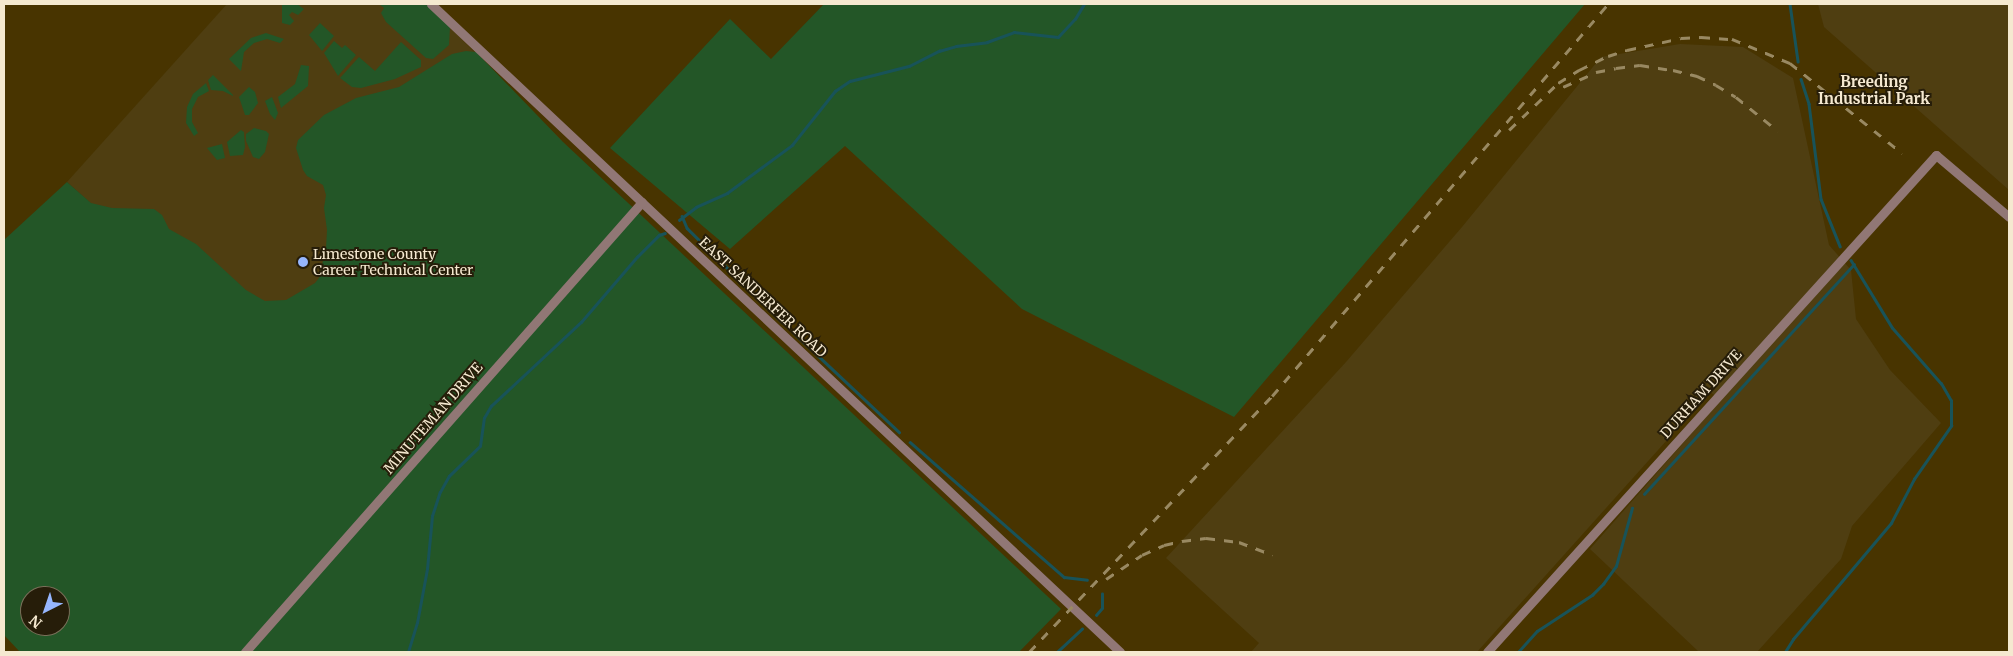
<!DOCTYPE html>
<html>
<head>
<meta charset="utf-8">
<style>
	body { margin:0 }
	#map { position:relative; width:2013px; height:656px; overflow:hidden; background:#483400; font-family:Merriweather,serif }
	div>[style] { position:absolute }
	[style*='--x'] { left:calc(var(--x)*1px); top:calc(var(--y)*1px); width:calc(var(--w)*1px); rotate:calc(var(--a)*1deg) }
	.built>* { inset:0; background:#4f3e11 }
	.green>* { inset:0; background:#235627 }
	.stream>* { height:2.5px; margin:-1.25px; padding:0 1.25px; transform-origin:1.25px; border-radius:1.25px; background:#185359 }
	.minor>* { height:9px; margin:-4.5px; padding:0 4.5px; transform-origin:4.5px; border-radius:4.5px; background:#917775 }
	.rail>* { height:2.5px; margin-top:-1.25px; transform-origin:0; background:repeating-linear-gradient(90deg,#998962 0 9px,transparent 0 18px) }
	.dots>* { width:14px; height:14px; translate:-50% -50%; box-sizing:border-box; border:2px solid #261d09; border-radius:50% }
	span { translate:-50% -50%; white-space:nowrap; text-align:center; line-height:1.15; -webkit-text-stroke:4px #261d09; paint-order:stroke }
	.poi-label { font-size:14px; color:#f5e9d0 }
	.left { translate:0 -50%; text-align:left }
	.street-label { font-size:14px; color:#f5e9d0 }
	.neighbourhood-label { font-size:15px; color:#f5e9d0; font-weight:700 }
	.frame { position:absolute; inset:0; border:5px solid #f5e9d0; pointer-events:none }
	.north { position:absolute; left:20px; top:586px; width:50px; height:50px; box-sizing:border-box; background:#261d09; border:1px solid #796f59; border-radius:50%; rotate:221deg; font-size:14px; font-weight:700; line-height:20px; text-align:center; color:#f5e9d0 }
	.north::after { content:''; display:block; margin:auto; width:18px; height:22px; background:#96b6fd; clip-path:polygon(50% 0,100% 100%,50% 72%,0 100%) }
</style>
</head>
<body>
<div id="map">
	<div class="built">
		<div style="clip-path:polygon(227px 4px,427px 4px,562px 141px,317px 406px,67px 182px)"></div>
		<div style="clip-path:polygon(1818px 4px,2009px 4px,2009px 190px,1824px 27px)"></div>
		<div style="clip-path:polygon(1680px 44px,1743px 47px,1793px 78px,1829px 245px,1851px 270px,1856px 319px,1890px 370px,1941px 423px,1852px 526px,1841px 559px,1757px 652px,1699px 652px,1590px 549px,1721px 400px,1710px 392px,1477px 652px,1251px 652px,1259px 643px,1166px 558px,1346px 362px,1462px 227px,1601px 57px)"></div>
	</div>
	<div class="green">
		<div style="clip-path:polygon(282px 4px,297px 4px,304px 9px,298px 15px,292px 12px,289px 15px,294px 21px,290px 25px,282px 23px)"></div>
		<div style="clip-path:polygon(379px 4px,427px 4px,450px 27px,449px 45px,433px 59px,426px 58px,386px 22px,381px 13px,384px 8px)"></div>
		<div style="clip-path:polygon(824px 4px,1585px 4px,1234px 417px,1022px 309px,845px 146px,730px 249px,610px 148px,730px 19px,771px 59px)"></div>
		<div style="clip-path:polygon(320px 23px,334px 36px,322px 51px,309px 35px)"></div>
		<div style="clip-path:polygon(266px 33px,284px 39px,280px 43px,267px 39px,254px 43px,244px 52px,241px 71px,229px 59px,251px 38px)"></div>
		<div style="clip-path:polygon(334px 41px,342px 48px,345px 45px,356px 55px,338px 76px,324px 53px)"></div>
		<div style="clip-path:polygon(401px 42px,421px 60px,421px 67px,395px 79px,361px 88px,352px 87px,340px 78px,359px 57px,375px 71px)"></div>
		<div style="clip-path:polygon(evenodd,466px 51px,476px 52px,562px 141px,1061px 609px,1019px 652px,20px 652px,4px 635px,4px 240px,67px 182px,91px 203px,112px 208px,154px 209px,162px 215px,169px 229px,196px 244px,246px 290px,265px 301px,286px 300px,315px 283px,319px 278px,326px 248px,327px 230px,324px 208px,326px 195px,323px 185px,307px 176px,303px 170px,296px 148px,298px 140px,324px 115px,356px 98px,399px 87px,452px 54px,466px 51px,30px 596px,60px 596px,60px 626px,30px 626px,30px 596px)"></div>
		<div style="clip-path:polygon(301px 65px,309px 66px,308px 86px,281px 108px,278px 97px,295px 84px)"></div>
		<div style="clip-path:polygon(213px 75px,233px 95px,233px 96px,223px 91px,211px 90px,208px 80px)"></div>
		<div style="clip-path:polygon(206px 83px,209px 91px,198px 97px,192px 109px,192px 122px,198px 133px,194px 136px,186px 123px,187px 107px,193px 94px)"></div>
		<div style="clip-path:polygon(249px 87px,255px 92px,258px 103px,249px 115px,245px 115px,239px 97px)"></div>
		<div style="clip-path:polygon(272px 97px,278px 113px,275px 120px,270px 114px,265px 101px)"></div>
		<div style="clip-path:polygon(254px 128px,266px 131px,269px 134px,265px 152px,259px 159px,253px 157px,246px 141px,246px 134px)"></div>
		<div style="clip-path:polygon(241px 130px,244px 132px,245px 147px,243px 155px,230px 156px,227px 142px)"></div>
		<div style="clip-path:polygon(222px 144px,225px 158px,217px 160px,207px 148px)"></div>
	</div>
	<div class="stream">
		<div style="--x:1790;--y:4;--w:58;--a:82"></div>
		<div style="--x:1801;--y:79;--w:26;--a:72"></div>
		<div style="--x:1809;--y:104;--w:96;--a:82.8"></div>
		<div style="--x:1821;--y:199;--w:51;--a:68"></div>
		<div style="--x:682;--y:216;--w:13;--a:67"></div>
		<div style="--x:687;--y:228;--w:134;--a:44.7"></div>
		<div style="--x:679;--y:220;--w:21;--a:-37"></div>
		<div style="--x:696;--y:207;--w:34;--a:-24"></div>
		<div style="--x:727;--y:193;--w:81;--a:-36.4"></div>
		<div style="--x:792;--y:145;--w:69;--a:-51.5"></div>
		<div style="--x:835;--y:91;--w:18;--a:-34"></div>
		<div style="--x:850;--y:81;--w:61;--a:-14.3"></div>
		<div style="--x:909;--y:66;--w:34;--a:-27"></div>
		<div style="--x:939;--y:51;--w:18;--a:-16"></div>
		<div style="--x:956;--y:46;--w:31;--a:-7"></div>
		<div style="--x:987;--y:42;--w:29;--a:-20"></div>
		<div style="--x:1014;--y:32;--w:44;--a:6.5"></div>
		<div style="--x:1058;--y:37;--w:25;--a:-47"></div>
		<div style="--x:1075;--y:19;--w:17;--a:-59"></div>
		<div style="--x:793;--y:332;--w:146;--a:43.3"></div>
		<div style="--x:910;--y:442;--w:205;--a:41.2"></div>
		<div style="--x:1064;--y:577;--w:23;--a:7"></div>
		<div style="--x:1644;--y:494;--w:311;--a:-47.6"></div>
		<div style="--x:1096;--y:615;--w:9;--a:-49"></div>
		<div style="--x:1102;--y:608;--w:14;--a:-90"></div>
		<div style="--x:408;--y:652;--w:30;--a:-73"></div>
		<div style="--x:417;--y:623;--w:55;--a:-79.5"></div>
		<div style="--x:427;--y:569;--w:53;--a:-84.6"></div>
		<div style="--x:432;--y:516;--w:25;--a:-72"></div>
		<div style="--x:440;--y:492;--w:18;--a:-61"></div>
		<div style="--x:449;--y:476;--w:43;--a:-44.1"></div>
		<div style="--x:480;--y:446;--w:28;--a:-82"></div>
		<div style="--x:484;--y:418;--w:14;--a:-60"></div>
		<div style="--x:491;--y:406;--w:123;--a:-43"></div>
		<div style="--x:581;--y:322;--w:86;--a:-49.3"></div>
		<div style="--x:637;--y:257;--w:31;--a:-45"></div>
		<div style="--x:659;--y:235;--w:6;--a:-18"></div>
		<div style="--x:1057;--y:652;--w:34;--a:-43"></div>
		<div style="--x:1518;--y:652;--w:28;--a:-48"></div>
		<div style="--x:1537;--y:631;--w:66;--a:-33.2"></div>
		<div style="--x:1592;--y:595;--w:16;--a:-45"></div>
		<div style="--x:1603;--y:584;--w:22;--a:-54"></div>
		<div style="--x:1616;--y:566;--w:60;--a:-74.6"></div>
		<div style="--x:1785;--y:652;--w:15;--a:-58"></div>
		<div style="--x:1793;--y:639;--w:152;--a:-49.8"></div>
		<div style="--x:1891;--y:523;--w:50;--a:-62.4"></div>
		<div style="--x:1914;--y:479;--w:65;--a:-55.1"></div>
		<div style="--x:1951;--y:426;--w:25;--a:-90"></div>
		<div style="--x:1951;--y:401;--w:20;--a:-120"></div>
		<div style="--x:1941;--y:384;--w:74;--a:-131.2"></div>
		<div style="--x:1892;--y:328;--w:79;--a:-121.5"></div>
	</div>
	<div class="minor">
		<div style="--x:431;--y:4;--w:946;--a:43.24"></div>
		<div style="--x:245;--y:652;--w:600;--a:-48.58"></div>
		<div style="--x:1487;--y:652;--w:670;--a:-47.9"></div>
		<div style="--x:1936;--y:155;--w:96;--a:40.3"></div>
	</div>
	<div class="rail">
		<div style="--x:1563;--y:87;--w:36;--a:-24"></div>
		<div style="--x:1596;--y:72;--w:20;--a:-11"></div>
		<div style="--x:1616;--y:68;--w:24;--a:-7"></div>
		<div style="--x:1640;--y:65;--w:33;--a:9"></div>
		<div style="--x:1673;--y:70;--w:25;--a:14"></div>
		<div style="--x:1697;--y:76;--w:21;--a:25"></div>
		<div style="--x:1716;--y:85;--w:23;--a:31"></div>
		<div style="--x:1736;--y:97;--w:54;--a:39"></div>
		<div style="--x:1509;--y:130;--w:68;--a:-43.8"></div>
		<div style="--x:1558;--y:83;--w:25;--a:-32"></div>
		<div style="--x:1579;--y:70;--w:32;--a:-26"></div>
		<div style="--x:1608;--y:56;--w:20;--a:-18"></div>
		<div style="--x:1627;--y:50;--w:55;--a:-12.5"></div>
		<div style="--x:1681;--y:38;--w:20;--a:-3"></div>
		<div style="--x:1701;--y:37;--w:31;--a:4"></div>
		<div style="--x:1732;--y:39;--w:63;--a:22.5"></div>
		<div style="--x:1790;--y:63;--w:144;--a:38.8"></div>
		<div style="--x:1106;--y:579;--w:43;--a:-33.7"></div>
		<div style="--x:1142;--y:555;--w:24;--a:-24"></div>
		<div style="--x:1164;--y:545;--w:18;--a:-13"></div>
		<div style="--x:1182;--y:541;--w:24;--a:-7"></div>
		<div style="--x:1206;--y:538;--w:33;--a:7"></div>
		<div style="--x:1239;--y:542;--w:36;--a:21"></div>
		<div style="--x:1029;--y:652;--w:353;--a:-46.5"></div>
		<div style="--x:1272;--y:396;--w:516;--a:-49.4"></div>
	</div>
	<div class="dots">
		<div style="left:303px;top:262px;background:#96b6fd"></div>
	</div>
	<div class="poi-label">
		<span class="left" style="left:313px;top:262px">Limestone County<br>Career Technical Center</span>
	</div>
	<div class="street-label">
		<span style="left:763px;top:297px;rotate:43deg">EAST SANDERFER ROAD</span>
		<span style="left:1701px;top:394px;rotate:-48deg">DURHAM DRIVE</span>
		<span style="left:433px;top:418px;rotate:-49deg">MINUTEMAN DRIVE</span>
	</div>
	<div class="neighbourhood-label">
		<span style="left:1874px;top:90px">Breeding<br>Industrial Park</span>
	</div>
	<div class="frame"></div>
	<div class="north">N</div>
</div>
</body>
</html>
